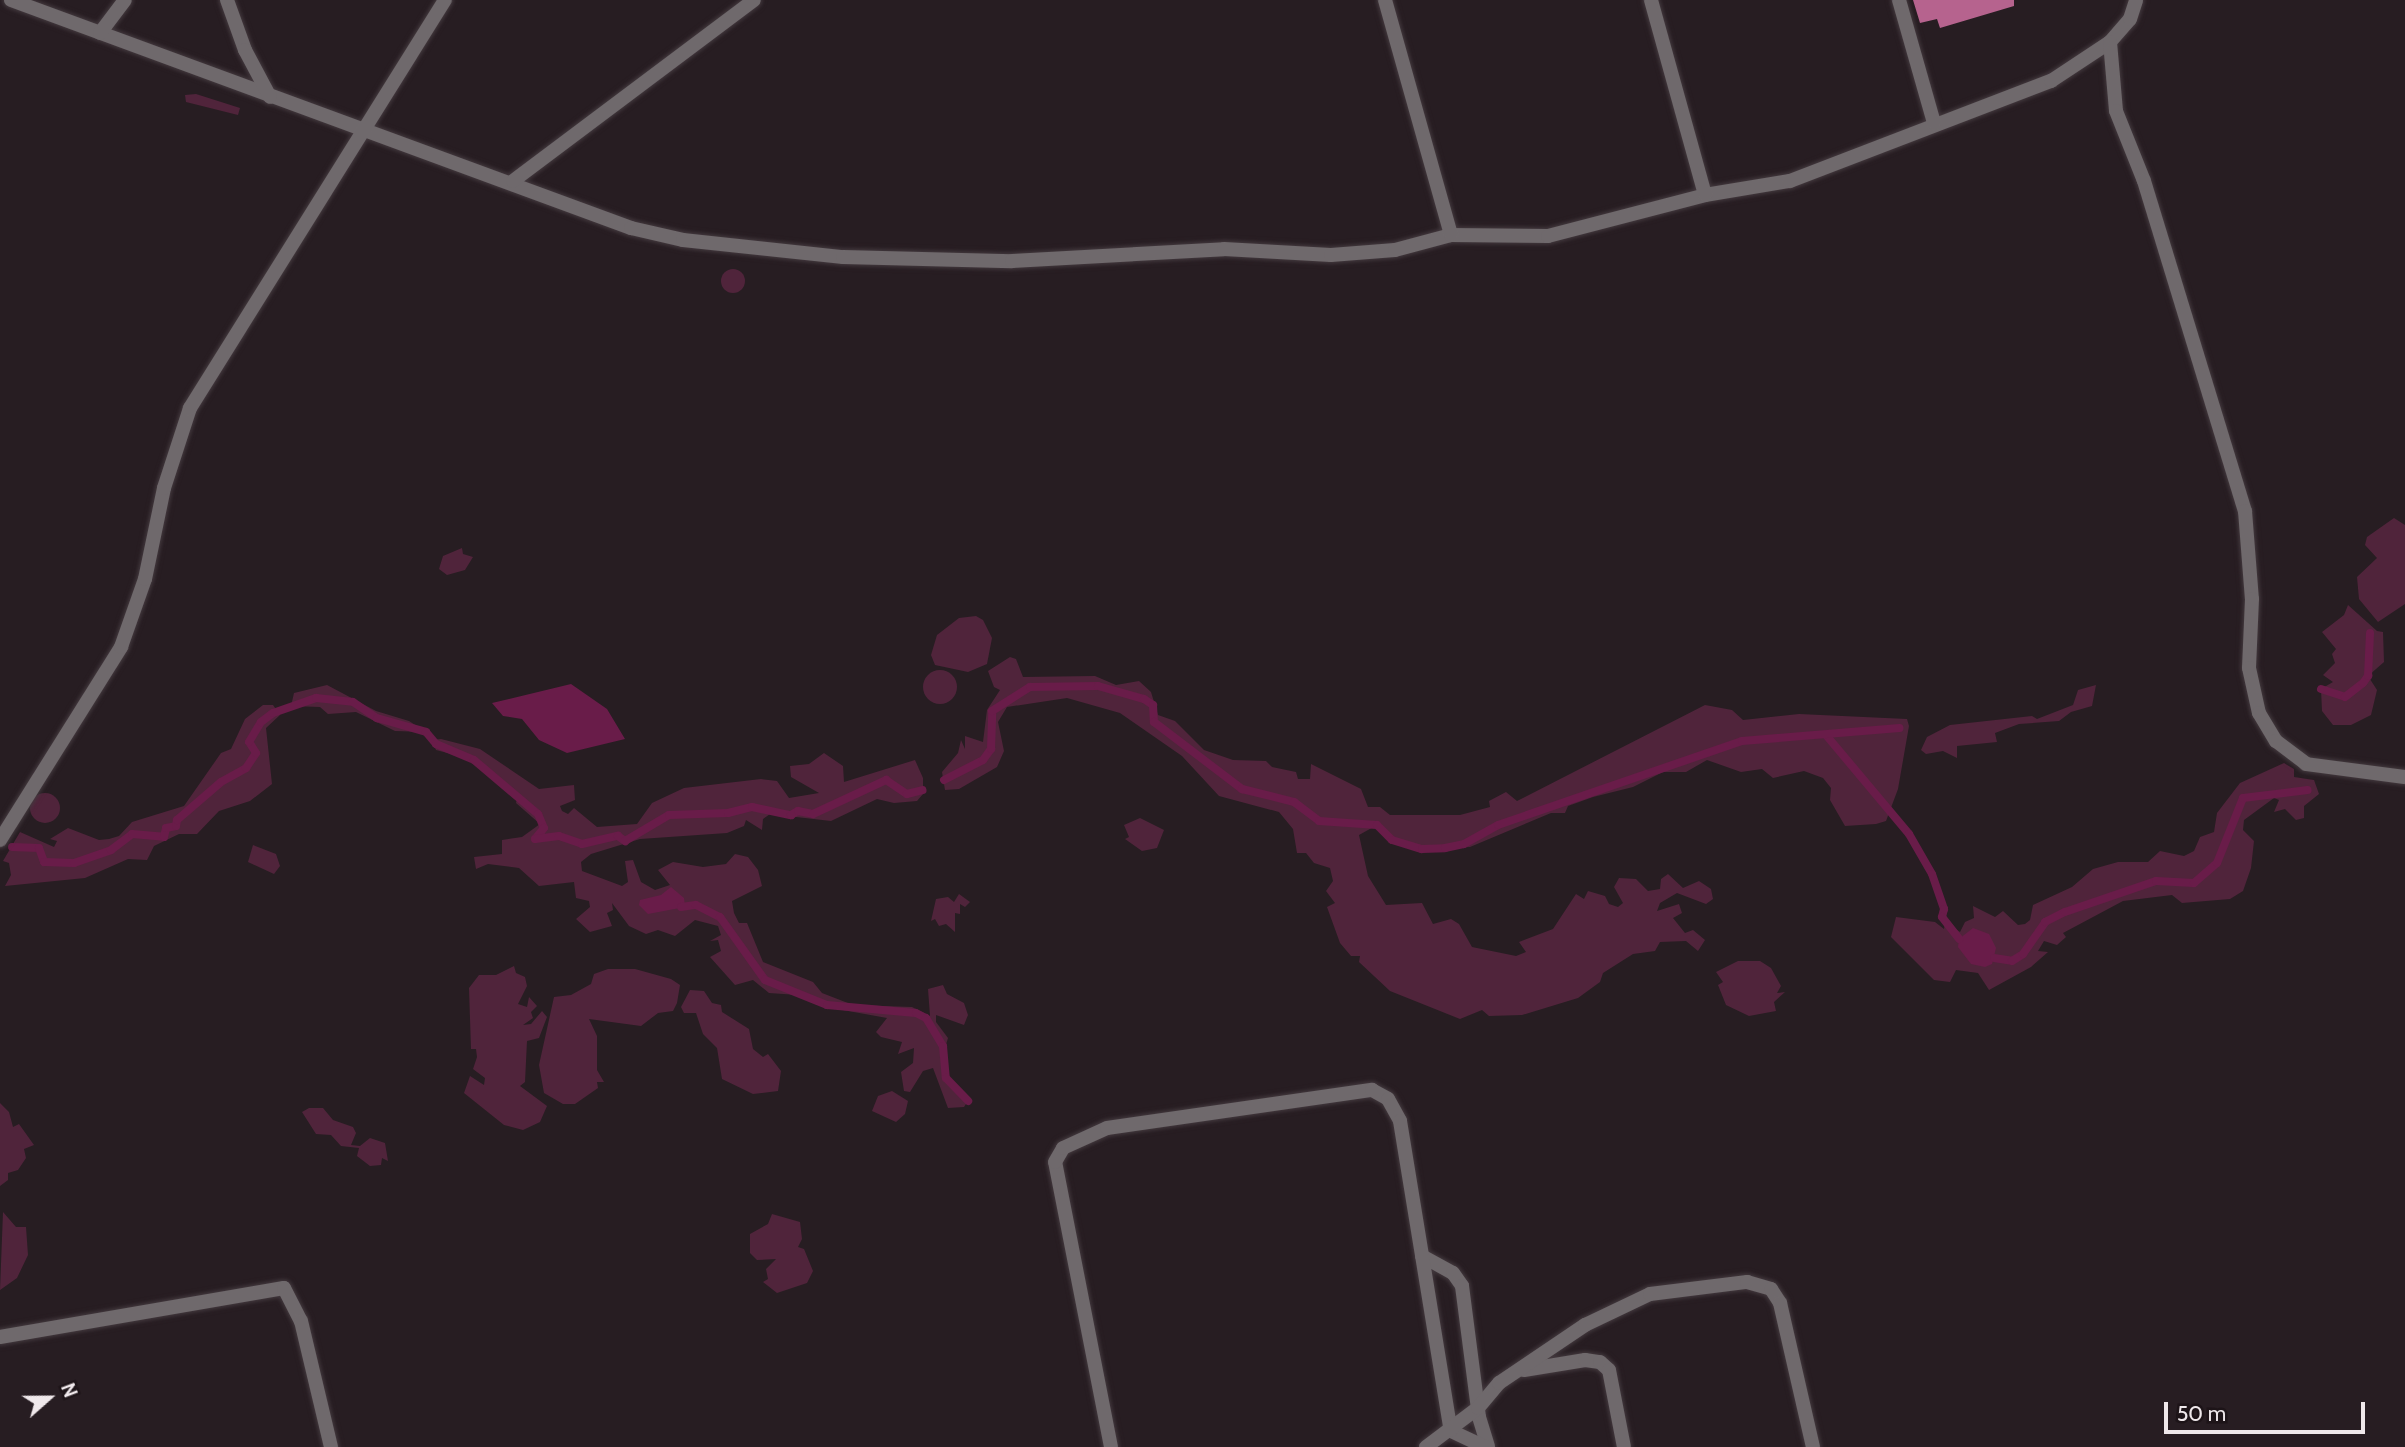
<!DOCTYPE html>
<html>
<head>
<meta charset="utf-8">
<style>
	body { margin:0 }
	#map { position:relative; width:2405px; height:1447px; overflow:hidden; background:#271d22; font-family:Cabin,sans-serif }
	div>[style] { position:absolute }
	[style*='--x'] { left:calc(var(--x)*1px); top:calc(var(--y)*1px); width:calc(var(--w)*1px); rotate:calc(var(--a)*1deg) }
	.green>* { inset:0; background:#50243b }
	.round { border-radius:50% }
	.water>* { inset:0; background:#691c49 }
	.stream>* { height:8px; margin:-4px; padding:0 4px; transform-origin:4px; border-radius:4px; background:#691c49 }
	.building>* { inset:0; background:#b6638e }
	.roads { filter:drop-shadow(0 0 2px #43393e) drop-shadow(0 0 2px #43393e) }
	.minor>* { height:14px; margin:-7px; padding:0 7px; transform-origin:7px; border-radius:7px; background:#6f696c }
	span { translate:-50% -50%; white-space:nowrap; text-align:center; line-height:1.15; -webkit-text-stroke:6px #1d1418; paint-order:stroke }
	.north { position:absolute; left:14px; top:1363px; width:70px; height:70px; -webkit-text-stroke:5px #1d1418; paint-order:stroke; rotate:69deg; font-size:19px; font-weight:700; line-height:28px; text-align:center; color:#efe8eb }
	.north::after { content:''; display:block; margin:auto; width:24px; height:32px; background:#efe8eb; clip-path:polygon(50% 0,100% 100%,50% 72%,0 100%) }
	.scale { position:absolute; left:2164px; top:1402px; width:201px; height:32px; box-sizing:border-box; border:4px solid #efe8eb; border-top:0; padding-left:9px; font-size:21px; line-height:24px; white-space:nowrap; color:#efe8eb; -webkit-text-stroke:5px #1d1418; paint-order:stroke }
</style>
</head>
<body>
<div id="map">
	<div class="green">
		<div style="clip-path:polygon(196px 94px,240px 108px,238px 115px,186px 102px,185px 95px)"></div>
		<div class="round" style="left:721px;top:269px;width:24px;height:24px"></div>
		<div style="clip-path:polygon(2394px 518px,2405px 525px,2405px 604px,2378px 622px,2359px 599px,2357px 577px,2377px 558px,2365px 545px,2367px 537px)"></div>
		<div style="clip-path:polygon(462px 548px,463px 554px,473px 557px,465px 570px,447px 575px,439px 569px,443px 556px)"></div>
		<div style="clip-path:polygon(2348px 605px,2377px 631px,2383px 632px,2384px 662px,2368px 676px,2377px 690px,2371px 715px,2351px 725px,2333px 725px,2322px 711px,2321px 689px,2333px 682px,2323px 675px,2335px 663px,2332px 654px,2336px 649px,2322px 632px,2344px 615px)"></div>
		<div style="clip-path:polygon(976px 616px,983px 620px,992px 638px,987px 664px,968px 672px,935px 665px,931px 655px,937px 635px,959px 618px)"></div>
		<div style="clip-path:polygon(1010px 657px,1016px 659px,1023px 677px,1095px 676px,1116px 685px,1139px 681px,1151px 692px,1158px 715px,1175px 721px,1204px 750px,1233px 760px,1266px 761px,1272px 767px,1296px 772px,1298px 779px,1310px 779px,1311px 764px,1361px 789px,1368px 807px,1380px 807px,1390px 815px,1460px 815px,1490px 807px,1489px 801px,1506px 792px,1517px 801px,1705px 705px,1732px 710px,1743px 720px,1799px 714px,1907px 719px,1909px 726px,1898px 789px,1886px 821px,1876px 824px,1845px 826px,1830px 800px,1831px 788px,1823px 778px,1804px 771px,1773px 778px,1762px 769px,1741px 772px,1707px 760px,1686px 772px,1663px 772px,1633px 787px,1593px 797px,1568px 806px,1565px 813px,1551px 813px,1470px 847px,1422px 849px,1392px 840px,1377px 825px,1359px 835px,1368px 876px,1386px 905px,1422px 903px,1433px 924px,1451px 919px,1459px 924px,1472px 947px,1516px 956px,1526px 952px,1519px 942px,1553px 929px,1576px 894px,1584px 899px,1588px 891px,1605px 896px,1609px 904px,1618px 907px,1623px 903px,1614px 887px,1619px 878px,1636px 879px,1648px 891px,1660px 889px,1661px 879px,1668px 874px,1683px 888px,1699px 881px,1711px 889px,1713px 899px,1706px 904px,1677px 893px,1660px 903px,1657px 911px,1679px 904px,1682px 913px,1673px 918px,1685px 933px,1693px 930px,1705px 940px,1698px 951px,1686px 941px,1660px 942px,1655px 951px,1633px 954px,1603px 973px,1600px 982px,1578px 998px,1522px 1015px,1489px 1016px,1482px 1010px,1460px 1019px,1390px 991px,1359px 962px,1360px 956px,1351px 956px,1340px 943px,1327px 907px,1335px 903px,1326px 891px,1333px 881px,1330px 868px,1314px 863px,1306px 853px,1297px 853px,1293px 829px,1279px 812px,1219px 796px,1182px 756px,1120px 713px,1067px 698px,1007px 707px,998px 722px,1004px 751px,997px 767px,959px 789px,945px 790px,942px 772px,958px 753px,961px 740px,965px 749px,965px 736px,983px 742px,987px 710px,1000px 690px,994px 687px,988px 671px)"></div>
		<div class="round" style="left:923px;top:670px;width:34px;height:34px"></div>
		<div style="clip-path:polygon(327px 685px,376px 711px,409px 721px,426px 732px,395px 731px,356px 712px,328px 714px,320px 707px,291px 706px,294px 693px)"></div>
		<div style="clip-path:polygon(2096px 685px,2092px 706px,2071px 712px,2059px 721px,2019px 724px,1995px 733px,1997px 742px,1957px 746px,1957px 758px,1943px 751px,1926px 754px,1921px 750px,1927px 737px,1950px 725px,2032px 716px,2037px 719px,2073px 705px,2078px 690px)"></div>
		<div style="clip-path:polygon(263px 705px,273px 705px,280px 715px,266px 728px,272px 784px,250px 801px,219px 811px,197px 834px,179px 834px,154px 846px,147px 860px,128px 859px,85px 878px,5px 886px,11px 875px,9px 863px,3px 861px,20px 832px,54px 847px,57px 841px,50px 839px,68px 828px,99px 840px,109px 839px,119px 836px,132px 822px,184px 806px,221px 753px,231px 749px,245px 719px)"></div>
		<div style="clip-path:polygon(441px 739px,480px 749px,539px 789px,574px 785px,575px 800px,560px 806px,562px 811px,568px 814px,574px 808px,597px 827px,637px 824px,652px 803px,684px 788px,761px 779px,777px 781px,789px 798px,819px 793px,791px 777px,790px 766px,809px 764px,824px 753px,843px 766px,844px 782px,915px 760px,923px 778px,923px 794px,917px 801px,894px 803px,877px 799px,831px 821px,770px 814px,763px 819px,762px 830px,746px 820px,744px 826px,727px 833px,640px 839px,591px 854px,581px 862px,582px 871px,622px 886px,628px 882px,625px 861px,633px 860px,641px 882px,655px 890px,670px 885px,658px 870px,673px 862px,703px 867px,726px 864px,735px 854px,748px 857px,758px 870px,762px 886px,732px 901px,734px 913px,739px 923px,747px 923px,763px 962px,813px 982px,822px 993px,853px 1005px,912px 1007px,930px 1016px,928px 989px,943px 985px,947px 994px,964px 1003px,968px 1015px,964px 1025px,936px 1015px,936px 1022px,948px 1038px,942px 1058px,946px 1078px,968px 1101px,964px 1107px,948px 1108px,933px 1068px,923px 1071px,910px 1092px,904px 1091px,901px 1072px,913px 1063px,914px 1048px,898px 1054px,902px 1042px,881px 1037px,876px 1032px,887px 1018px,826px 1007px,798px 995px,769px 993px,753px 980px,735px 985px,710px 957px,721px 951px,718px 940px,710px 941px,721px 935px,718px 926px,695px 920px,675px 936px,658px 930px,646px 934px,629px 926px,612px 903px,613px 910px,607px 913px,612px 926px,590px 932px,576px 919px,590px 907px,589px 901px,576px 898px,574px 882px,539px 886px,519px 868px,488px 864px,476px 869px,474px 857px,502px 854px,502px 840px,522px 837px,540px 824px,516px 803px,518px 794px,474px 760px,436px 750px,432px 740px)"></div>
		<div style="clip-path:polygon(2284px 763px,2294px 769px,2294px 777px,2314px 780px,2319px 794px,2304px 806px,2304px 818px,2296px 820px,2285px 809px,2274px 812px,2279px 800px,2274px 798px,2244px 820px,2243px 830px,2254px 841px,2251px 868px,2243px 891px,2230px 899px,2182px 903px,2172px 895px,2123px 901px,2063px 933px,2066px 937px,2057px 945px,2044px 941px,2038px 951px,2048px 952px,2031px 967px,1989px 990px,1978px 973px,1956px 970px,1950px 982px,1934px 980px,1891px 937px,1896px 917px,1935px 922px,1944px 929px,1945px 922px,1960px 932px,1965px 922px,1974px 918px,1973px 906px,1995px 917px,2003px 911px,2018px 925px,2025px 924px,2030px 920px,2033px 905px,2072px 887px,2093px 869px,2118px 862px,2148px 862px,2160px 851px,2184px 856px,2194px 851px,2200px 837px,2214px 832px,2217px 813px,2240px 783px)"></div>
		<div class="round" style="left:30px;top:793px;width:30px;height:30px"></div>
		<div style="clip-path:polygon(1140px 818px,1164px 830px,1157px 848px,1142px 851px,1125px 839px,1129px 837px,1124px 825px)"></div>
		<div style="clip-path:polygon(253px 845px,276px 854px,280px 866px,274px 874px,248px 862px)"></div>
		<div style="clip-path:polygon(959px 894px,970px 902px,965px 907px,960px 904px,960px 914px,955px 913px,955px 932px,946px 924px,939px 926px,935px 919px,931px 921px,936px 899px,948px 897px,954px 902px)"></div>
		<div style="clip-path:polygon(1738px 961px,1760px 961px,1771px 968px,1781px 986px,1777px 993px,1785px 992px,1774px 1002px,1776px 1011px,1749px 1016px,1726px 1005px,1718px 985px,1723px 982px,1716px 972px)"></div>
		<div style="clip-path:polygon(514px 966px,516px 973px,525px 977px,527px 986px,518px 1004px,527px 1007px,529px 997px,537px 1006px,531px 1012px,533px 1018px,523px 1025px,531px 1024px,542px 1011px,547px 1017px,539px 1038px,527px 1041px,525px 1082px,520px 1086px,547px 1106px,540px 1122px,523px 1130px,504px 1125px,464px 1093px,470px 1076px,484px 1085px,485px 1078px,473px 1069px,477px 1057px,476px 1049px,471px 1049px,469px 988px,479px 975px,496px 975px)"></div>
		<div style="clip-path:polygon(608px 969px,635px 969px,671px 979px,680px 985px,677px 1003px,673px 1011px,658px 1013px,641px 1026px,589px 1019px,597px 1036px,597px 1070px,604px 1082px,597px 1082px,598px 1088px,575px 1104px,563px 1104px,544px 1093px,539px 1065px,554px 997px,571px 995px,591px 984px,594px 974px)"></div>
		<div style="clip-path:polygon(690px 990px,704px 991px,712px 1003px,721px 1005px,722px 1012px,749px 1029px,753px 1049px,763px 1057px,768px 1054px,781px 1071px,778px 1091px,753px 1094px,722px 1079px,717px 1048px,703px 1034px,696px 1013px,684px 1013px,681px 1007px)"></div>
		<div style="clip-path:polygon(892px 1091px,908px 1101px,905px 1114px,896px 1122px,872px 1111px,878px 1096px)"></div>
		<div style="clip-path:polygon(0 1103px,9px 1112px,13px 1127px,19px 1124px,34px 1145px,24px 1149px,26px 1158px,18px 1170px,8px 1173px,8px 1180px,0 1186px)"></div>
		<div style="clip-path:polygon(309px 1108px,323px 1108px,333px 1120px,353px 1127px,356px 1133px,351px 1145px,360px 1146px,370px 1138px,385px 1143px,388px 1161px,382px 1158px,381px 1165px,370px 1166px,357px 1156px,359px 1148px,341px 1146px,331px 1135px,316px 1134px,302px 1112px)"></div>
		<div style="clip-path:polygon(3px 1212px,16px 1227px,26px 1227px,28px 1255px,17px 1278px,0 1290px)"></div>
		<div style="clip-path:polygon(772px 1214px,800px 1222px,802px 1239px,798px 1247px,804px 1249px,813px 1271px,807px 1283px,777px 1293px,763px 1282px,768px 1279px,766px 1269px,776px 1259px,757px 1260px,750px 1253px,750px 1234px,768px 1224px)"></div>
	</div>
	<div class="water">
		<div style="clip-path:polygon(571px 684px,607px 709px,625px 739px,567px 753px,539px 740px,522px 719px,503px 716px,492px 703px)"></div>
		<div style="clip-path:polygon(671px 887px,684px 898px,685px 907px,648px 914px,639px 905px,640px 900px,661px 895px)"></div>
		<div style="clip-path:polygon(1973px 928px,1989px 934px,1996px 948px,1992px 964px,1985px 967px,1971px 964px,1958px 947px,1959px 939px)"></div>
	</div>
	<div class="stream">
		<div style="--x:2321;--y:689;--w:25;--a:18"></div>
		<div style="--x:2345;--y:697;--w:23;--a:-38"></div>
		<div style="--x:2363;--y:683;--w:9;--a:-54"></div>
		<div style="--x:2368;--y:676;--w:43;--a:-87.3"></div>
		<div style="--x:1826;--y:735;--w:129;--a:50"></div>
		<div style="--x:1909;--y:834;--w:46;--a:60.1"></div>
		<div style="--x:1932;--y:874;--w:37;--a:71"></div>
		<div style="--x:1944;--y:909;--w:8;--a:104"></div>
		<div style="--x:1942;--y:917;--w:28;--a:52"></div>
		<div style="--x:944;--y:780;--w:44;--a:-27.1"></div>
		<div style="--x:983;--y:760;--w:14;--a:-54"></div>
		<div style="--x:991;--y:749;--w:38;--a:-88"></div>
		<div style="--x:992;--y:711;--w:45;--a:-32.3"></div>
		<div style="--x:1030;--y:687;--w:68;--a:-0.8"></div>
		<div style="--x:1098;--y:686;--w:48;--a:15.8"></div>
		<div style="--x:1144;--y:699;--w:11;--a:34"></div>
		<div style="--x:1153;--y:705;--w:17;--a:87"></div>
		<div style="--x:1154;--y:722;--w:111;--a:37.3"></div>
		<div style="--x:1242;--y:789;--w:54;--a:14"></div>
		<div style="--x:1294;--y:802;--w:31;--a:37"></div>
		<div style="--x:1319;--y:821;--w:58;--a:3.9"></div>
		<div style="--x:1377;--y:825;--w:21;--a:45"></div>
		<div style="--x:1392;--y:840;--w:31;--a:17"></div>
		<div style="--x:1422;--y:849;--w:23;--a:-2"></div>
		<div style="--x:1445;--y:848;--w:19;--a:-12"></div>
		<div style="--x:1464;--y:844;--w:39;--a:-29"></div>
		<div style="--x:1498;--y:825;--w:258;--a:-19"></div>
		<div style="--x:1742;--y:741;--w:158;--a:-4.7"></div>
		<div style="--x:12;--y:847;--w:27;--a:2"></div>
		<div style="--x:39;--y:848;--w:15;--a:70"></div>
		<div style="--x:44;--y:862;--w:30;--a:2"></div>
		<div style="--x:74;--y:863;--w:39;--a:-19"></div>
		<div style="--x:111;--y:850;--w:26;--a:-37"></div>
		<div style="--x:132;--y:834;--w:32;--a:5"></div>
		<div style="--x:164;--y:837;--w:9;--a:-77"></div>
		<div style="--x:166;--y:828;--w:10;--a:-11"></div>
		<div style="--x:176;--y:826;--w:6;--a:-81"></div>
		<div style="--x:177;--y:820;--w:58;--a:-40.8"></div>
		<div style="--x:221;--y:782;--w:29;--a:-29"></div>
		<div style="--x:246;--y:768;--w:18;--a:-56"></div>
		<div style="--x:256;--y:753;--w:13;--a:-122"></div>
		<div style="--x:249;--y:742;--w:23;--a:-59"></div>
		<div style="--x:261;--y:722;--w:15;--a:-37"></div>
		<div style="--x:273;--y:713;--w:46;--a:-19.2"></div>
		<div style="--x:316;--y:698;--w:37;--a:6"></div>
		<div style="--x:353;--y:702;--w:29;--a:34"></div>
		<div style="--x:377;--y:718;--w:51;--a:15.9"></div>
		<div style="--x:426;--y:732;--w:16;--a:50"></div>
		<div style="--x:436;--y:744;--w:41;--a:22.8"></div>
		<div style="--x:474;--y:760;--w:84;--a:40.2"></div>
		<div style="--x:538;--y:814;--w:15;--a:67"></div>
		<div style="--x:544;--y:828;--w:14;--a:129"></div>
		<div style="--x:535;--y:839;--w:24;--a:-7"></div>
		<div style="--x:559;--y:836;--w:24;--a:19"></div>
		<div style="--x:582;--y:844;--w:37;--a:-13"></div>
		<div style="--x:618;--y:836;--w:9;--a:36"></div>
		<div style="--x:625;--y:841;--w:51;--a:-30.6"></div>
		<div style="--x:669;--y:815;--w:59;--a:-1.9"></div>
		<div style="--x:728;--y:813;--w:25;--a:-14"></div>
		<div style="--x:752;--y:807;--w:40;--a:12"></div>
		<div style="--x:791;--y:815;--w:8;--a:-30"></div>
		<div style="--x:798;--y:811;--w:15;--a:11"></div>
		<div style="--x:813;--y:814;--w:81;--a:-25"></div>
		<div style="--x:886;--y:780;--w:25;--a:34"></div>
		<div style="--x:907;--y:794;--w:16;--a:-14"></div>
		<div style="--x:681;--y:907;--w:15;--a:-8"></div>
		<div style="--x:696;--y:905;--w:27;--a:27"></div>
		<div style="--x:720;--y:917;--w:77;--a:54.5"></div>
		<div style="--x:765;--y:980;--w:67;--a:22"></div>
		<div style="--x:827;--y:1005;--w:89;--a:5.1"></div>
		<div style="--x:916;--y:1013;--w:11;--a:27"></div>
		<div style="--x:926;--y:1018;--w:33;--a:59"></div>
		<div style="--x:943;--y:1046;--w:32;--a:85"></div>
		<div style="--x:946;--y:1078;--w:32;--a:46"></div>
		<div style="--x:1994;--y:958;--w:18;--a:9"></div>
		<div style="--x:2012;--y:961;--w:13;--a:-32"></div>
		<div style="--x:2023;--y:954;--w:39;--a:-55"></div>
		<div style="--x:2045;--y:922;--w:22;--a:-27"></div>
		<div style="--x:2065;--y:912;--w:96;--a:-18.8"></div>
		<div style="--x:2156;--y:881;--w:38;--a:3"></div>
		<div style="--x:2194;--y:883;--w:30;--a:-41"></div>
		<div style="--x:2217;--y:863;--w:70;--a:-68.2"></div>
		<div style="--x:2243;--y:798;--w:65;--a:-7"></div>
	</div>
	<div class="building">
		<div style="clip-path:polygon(1913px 0,2014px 0,2014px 6px,1940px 28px,1937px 19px,1920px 23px)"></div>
	</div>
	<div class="roads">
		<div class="minor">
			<div style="--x:11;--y:0;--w:661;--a:20.19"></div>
			<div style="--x:631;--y:228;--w:53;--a:13"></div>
			<div style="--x:683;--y:240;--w:161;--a:6.1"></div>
			<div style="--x:843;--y:257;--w:169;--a:1.4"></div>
			<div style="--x:1012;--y:261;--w:212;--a:-3.2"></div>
			<div style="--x:1224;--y:249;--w:107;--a:3.2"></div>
			<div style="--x:1331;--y:255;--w:64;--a:-4.5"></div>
			<div style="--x:1395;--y:250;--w:58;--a:-15"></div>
			<div style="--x:1451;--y:235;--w:97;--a:0.6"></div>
			<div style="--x:1548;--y:236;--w:162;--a:-14.6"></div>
			<div style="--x:1705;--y:195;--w:86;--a:-9.4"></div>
			<div style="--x:1790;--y:181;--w:280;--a:-21"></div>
			<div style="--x:2051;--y:81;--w:71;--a:-33.5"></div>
			<div style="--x:2110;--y:42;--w:30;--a:-49"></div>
			<div style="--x:2130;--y:19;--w:20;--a:-72"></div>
			<div style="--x:227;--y:0;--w:53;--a:70.2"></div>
			<div style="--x:245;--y:50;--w:53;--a:62"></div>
			<div style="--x:1385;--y:0;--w:244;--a:74.3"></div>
			<div style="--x:1651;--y:0;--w:202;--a:74.5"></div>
			<div style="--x:1899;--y:0;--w:128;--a:74.1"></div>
			<div style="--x:100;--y:33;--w:41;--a:-52.9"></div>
			<div style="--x:2110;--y:42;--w:69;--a:85"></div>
			<div style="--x:2116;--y:111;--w:75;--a:68.2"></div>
			<div style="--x:2144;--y:181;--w:345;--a:73"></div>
			<div style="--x:2245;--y:511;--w:88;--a:85.5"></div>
			<div style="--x:2252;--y:599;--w:69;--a:92.5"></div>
			<div style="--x:2249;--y:668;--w:46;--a:77.5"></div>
			<div style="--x:2259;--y:713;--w:33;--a:59"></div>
			<div style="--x:2276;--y:741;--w:38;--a:37"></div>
			<div style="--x:2306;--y:764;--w:100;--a:7.5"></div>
			<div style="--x:513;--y:181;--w:301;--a:-36.9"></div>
			<div style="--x:0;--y:840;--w:228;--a:-57.9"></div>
			<div style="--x:121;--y:647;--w:72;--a:-70.6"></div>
			<div style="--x:145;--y:579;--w:93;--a:-78.2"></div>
			<div style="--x:164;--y:488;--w:84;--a:-72"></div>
			<div style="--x:190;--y:408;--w:481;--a:-58"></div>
			<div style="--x:1422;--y:1256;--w:35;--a:29"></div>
			<div style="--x:1453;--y:1273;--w:16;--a:55"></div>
			<div style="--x:1462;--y:1286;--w:132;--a:82.6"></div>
			<div style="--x:1479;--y:1417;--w:31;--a:73"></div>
			<div style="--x:0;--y:1337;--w:288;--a:-9.8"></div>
			<div style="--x:284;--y:1288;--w:37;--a:63"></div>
			<div style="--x:301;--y:1321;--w:130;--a:76.6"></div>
			<div style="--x:1524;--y:1370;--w:62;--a:-9.3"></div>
			<div style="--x:1585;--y:1360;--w:15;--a:8"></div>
			<div style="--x:1600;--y:1362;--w:12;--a:42"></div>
			<div style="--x:1609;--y:1370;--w:78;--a:79"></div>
			<div style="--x:1451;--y:1431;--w:38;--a:25"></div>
			<div style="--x:1111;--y:1447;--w:290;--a:-101.1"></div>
			<div style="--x:1055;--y:1162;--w:16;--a:-60"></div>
			<div style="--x:1063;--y:1148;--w:48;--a:-24.4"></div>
			<div style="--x:1107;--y:1128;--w:268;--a:-8.2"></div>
			<div style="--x:1372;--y:1090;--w:18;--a:29"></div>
			<div style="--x:1388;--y:1099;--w:25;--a:61"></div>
			<div style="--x:1400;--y:1121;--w:314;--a:80.7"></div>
			<div style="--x:1426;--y:1447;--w:65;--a:-36.9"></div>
			<div style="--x:1478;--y:1408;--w:33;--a:-50"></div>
			<div style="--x:1499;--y:1383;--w:104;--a:-34"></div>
			<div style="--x:1585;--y:1325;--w:72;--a:-25.5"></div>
			<div style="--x:1650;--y:1294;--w:98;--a:-7.1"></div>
			<div style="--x:1747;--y:1282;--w:25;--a:16"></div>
			<div style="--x:1771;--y:1289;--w:17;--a:57"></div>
			<div style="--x:1780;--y:1303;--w:148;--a:77.1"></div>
		</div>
	</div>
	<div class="north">N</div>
	<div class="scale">50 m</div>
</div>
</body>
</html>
